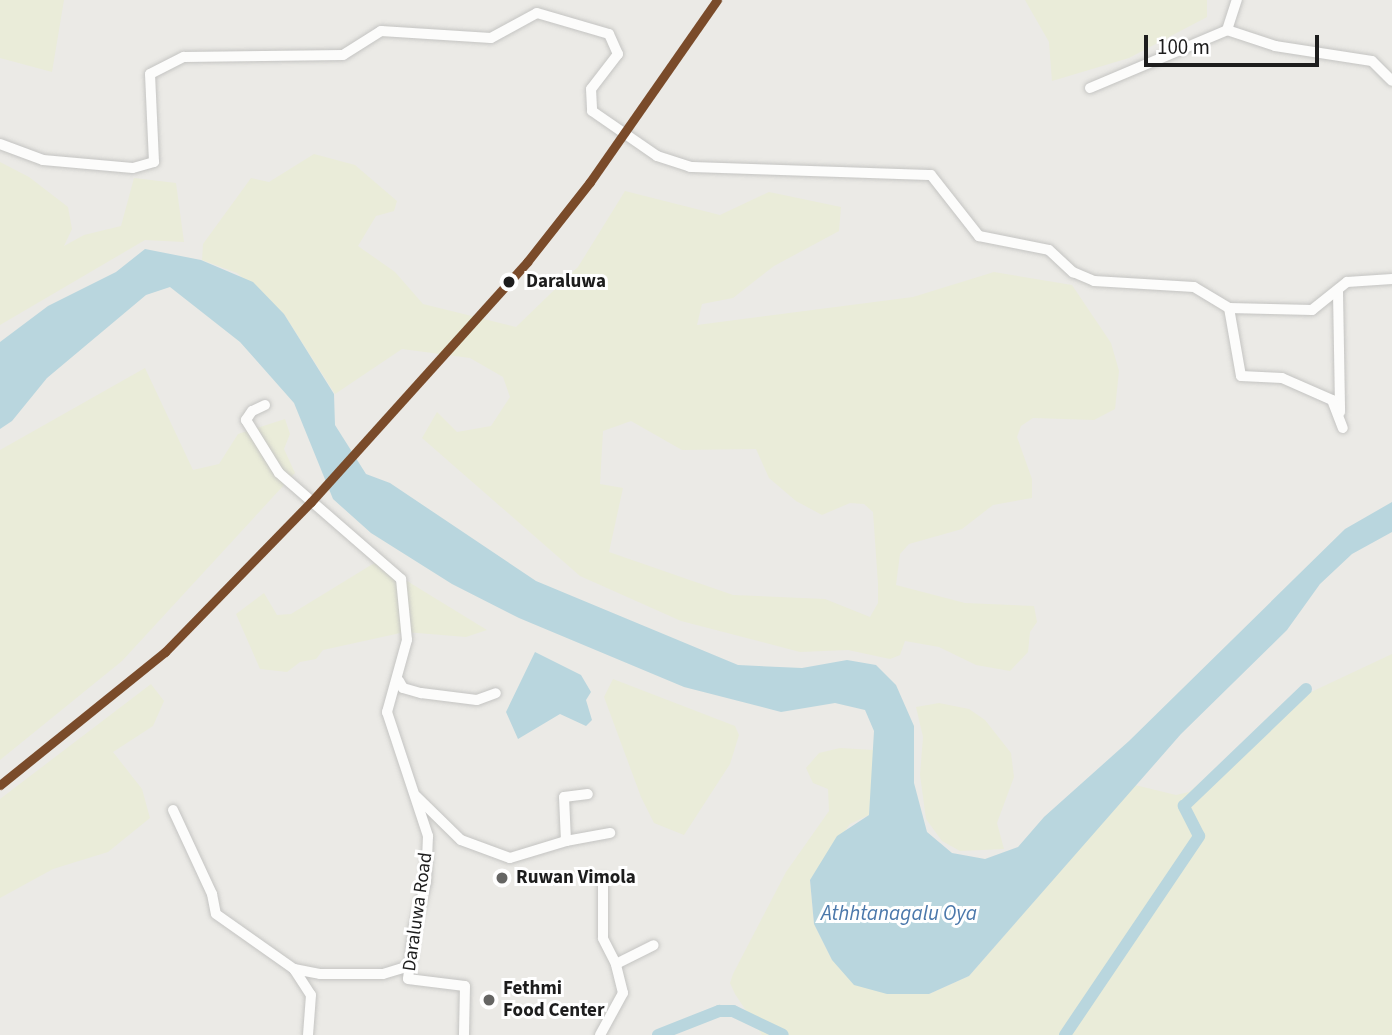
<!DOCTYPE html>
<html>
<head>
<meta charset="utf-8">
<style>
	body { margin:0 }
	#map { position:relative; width:1392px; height:1035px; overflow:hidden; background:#ebeae6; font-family:"Source Sans 3",sans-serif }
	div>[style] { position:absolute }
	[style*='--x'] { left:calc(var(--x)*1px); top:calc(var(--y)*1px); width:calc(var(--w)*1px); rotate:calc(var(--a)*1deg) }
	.farmland>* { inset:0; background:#eaecd9 }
	.water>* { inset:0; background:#b9d6de }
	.canal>* { height:12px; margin:-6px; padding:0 6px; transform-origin:6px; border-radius:6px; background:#b9d6de }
	.roads { filter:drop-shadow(0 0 2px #c4c4c2) drop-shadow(0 0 2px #c4c4c2) }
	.minor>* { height:10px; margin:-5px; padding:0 5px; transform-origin:5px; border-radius:5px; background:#fcfcfb }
	.rail-1>* { height:9px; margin:-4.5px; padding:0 4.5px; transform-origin:4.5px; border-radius:4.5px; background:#7a4b2a }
	.dots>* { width:19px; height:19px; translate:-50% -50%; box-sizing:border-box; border:4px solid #fff; border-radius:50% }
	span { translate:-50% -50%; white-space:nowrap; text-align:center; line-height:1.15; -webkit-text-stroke:6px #fff; paint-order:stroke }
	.stop-label { font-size:19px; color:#1d1d1d; font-weight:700 }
	.left { translate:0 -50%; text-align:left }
	.poi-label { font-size:19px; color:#1d1d1d; font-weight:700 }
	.street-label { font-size:19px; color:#1d1d1d }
	.water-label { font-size:21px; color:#4b78ab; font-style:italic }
	.scale { position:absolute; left:1144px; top:35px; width:175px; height:32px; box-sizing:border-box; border:4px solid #1d1d1d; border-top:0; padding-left:9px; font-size:21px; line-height:24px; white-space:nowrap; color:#1d1d1d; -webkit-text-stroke:5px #fff; paint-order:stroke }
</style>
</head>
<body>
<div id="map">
	<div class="farmland">
		<div style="clip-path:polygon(0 0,64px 0,52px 72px,0 58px)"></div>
		<div style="clip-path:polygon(1025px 0,1207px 0,1207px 17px,1129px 58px,1052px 81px,1049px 42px)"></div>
		<div style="clip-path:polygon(evenodd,314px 154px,355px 165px,397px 201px,394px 211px,376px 216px,358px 246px,395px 272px,423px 304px,516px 327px,578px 267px,625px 191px,720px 215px,769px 192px,841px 207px,839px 231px,774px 266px,733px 298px,702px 304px,697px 325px,913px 297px,994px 272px,1072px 285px,1111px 343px,1119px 371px,1115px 409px,1094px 420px,1033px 418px,1021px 426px,1017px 437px,1032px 479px,1032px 498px,993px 505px,962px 529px,909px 544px,900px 554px,896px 585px,965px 603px,1034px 606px,1037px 622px,1030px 632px,1028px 652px,1010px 671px,976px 665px,939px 647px,905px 641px,900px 655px,890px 659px,848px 650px,800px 652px,681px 621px,580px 576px,422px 438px,437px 412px,457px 432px,491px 426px,510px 397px,503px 377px,470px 358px,402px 349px,335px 394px,284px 314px,237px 273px,202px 260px,203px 244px,251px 178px,269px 182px,314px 154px,631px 421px,682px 450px,756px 449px,769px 478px,796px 501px,822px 515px,850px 503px,864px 504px,873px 512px,878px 584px,878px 603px,870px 617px,825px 599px,733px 595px,609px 552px,623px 488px,600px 484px,603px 431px,631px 421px)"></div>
		<div style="clip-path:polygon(0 162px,29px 177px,68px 207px,72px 229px,64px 246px,84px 235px,121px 226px,134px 178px,176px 183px,184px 242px,145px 240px,0 325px)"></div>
		<div style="clip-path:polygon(145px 368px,193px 470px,219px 464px,238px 434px,285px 419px,290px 434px,284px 449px,295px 473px,122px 661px,0 760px,0 450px)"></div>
		<div style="clip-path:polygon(376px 562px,487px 630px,466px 637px,405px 632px,323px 650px,316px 659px,300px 662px,287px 672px,260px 669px,236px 614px,264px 593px,277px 615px,291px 614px)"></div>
		<div style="clip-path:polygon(1392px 654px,1392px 1035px,762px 1035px,735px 994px,730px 983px,733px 974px,786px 872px,829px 811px,828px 789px,813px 783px,806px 768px,819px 753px,840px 748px,873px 750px,873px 769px,869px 815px,850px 824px,810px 880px,814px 924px,832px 960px,887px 994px,929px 994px,969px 976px,1135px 785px,1176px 795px,1189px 792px,1241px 748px,1277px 708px)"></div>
		<div style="clip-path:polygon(613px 679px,735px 726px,739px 735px,730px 764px,684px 835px,654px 823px,641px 797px,604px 697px)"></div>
		<div style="clip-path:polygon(151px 684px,164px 701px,153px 726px,113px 752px,142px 789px,150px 818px,108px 852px,53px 869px,0 898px,0 799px)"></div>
		<div style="clip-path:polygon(939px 703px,969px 709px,985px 720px,1011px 753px,1014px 777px,997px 823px,1004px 849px,960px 851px,942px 841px,926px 819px,920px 775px,923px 737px,916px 707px)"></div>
	</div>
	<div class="water">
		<div style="clip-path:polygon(145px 249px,201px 260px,253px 282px,284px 314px,334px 394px,335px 425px,366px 474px,390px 483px,536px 581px,738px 665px,802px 668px,847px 660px,876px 665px,896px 685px,914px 726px,914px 783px,927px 832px,952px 853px,985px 859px,1018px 847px,1044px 817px,1129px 741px,1345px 529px,1392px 502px,1392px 532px,1352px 554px,1320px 584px,1287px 630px,1181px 734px,969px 976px,929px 994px,887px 994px,854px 985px,832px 960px,814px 924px,810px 880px,837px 836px,869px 815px,874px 731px,865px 710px,835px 703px,781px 712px,684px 687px,519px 618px,452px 584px,371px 533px,333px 499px,294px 403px,240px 342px,170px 287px,146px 295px,47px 378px,12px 421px,0 429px,0 342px,48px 306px,116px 272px)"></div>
		<div style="clip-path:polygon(535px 652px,581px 675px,591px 692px,586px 700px,592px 720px,586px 726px,560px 714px,518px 739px,506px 712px)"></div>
	</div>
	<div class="canal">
		<div style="--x:658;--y:1035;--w:66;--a:-21.5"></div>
		<div style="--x:719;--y:1011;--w:14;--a:0"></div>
		<div style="--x:733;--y:1011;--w:55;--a:25.6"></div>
		<div style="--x:1065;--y:1035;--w:240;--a:-56"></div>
		<div style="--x:1199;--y:836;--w:34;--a:-117"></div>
		<div style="--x:1184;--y:806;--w:169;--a:-43.8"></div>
	</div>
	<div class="roads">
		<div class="minor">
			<div style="--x:1227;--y:30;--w:51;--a:18.4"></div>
			<div style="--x:1275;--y:46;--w:98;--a:8.8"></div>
			<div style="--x:1372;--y:61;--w:28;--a:45"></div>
			<div style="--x:1090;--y:88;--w:149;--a:-22.9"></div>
			<div style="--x:1227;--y:30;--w:32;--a:-72"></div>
			<div style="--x:0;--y:144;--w:46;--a:20.4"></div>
			<div style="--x:43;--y:160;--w:90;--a:5.1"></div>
			<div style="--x:133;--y:168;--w:22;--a:-16"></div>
			<div style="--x:154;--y:162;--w:88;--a:-92.6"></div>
			<div style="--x:150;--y:74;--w:38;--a:-27"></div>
			<div style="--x:184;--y:57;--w:159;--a:-0.7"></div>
			<div style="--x:343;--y:55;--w:45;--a:-32.3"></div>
			<div style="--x:381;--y:31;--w:110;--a:3.6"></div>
			<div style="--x:491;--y:38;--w:52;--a:-28.5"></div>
			<div style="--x:537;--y:13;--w:75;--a:16.3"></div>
			<div style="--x:609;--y:34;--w:22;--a:66"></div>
			<div style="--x:618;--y:54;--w:44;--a:127.6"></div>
			<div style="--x:591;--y:89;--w:22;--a:87"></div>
			<div style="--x:592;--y:111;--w:79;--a:34.7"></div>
			<div style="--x:657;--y:156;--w:35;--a:18"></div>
			<div style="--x:690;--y:167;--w:241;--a:1.9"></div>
			<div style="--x:931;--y:175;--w:78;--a:51.8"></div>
			<div style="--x:979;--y:236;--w:71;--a:11.3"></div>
			<div style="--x:1049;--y:250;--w:33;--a:43"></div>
			<div style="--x:1073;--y:272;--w:23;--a:23"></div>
			<div style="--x:1094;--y:281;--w:100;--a:3.4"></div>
			<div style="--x:1194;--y:287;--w:41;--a:31"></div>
			<div style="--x:1229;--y:308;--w:83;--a:1.4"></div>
			<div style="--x:1312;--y:310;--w:45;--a:-38.7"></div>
			<div style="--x:1347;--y:282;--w:45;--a:-3.8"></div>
			<div style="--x:1338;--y:292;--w:120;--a:89"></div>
			<div style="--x:1229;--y:308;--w:69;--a:80"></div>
			<div style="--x:1241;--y:376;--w:41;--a:2.8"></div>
			<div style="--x:1282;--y:378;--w:55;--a:23.7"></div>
			<div style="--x:1332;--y:400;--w:30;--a:69"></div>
			<div style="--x:265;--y:405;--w:14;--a:155"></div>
			<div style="--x:252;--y:411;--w:11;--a:124"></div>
			<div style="--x:246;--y:420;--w:62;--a:58.1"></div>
			<div style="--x:279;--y:473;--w:162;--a:41"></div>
			<div style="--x:401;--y:579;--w:61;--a:84.4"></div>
			<div style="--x:407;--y:640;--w:75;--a:105.5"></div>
			<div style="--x:387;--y:712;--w:131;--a:71.7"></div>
			<div style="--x:428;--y:836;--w:46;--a:92.5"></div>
			<div style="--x:426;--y:882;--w:48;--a:104.6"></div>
			<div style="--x:414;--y:928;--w:51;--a:96.7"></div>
			<div style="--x:408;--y:979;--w:57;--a:7"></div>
			<div style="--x:465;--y:986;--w:49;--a:91.2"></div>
			<div style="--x:399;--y:681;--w:8;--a:60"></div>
			<div style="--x:403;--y:688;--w:19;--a:16"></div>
			<div style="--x:421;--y:693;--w:56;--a:7.1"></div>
			<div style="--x:477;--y:700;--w:20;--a:-20"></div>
			<div style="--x:416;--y:796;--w:63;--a:44.4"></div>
			<div style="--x:461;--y:840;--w:52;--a:20.2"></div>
			<div style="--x:510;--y:858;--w:59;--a:-16.9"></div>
			<div style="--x:566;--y:841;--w:44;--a:-92.6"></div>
			<div style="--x:564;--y:797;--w:24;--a:-7"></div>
			<div style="--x:173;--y:810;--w:93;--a:65.1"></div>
			<div style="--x:212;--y:894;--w:20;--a:79"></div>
			<div style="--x:216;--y:914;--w:95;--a:35.2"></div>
			<div style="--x:294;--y:969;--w:31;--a:57"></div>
			<div style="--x:311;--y:995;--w:40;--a:94.3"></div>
			<div style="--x:566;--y:841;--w:45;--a:-10.3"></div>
			<div style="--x:616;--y:964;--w:42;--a:-26.6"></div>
			<div style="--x:294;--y:969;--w:26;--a:11"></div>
			<div style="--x:320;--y:974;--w:63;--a:0"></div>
			<div style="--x:383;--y:974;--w:27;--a:-17"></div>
			<div style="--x:600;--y:1035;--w:48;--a:-61.3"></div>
			<div style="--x:623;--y:993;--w:30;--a:-104"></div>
			<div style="--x:616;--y:964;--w:29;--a:-117"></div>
			<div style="--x:603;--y:938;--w:59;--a:-90"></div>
		</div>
	</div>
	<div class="rail-1">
		<div style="--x:0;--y:785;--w:212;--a:-38.9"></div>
		<div style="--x:165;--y:652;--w:209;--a:-45.8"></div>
		<div style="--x:311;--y:502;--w:323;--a:-48"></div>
		<div style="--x:527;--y:262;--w:102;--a:-51.8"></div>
		<div style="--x:590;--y:182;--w:222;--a:-55.1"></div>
	</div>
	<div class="dots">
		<div style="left:509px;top:282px;background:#1d1d1d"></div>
		<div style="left:502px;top:878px;background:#656563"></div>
		<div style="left:489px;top:1000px;background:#656563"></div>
	</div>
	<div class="stop-label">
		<span class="left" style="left:526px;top:282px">Daraluwa</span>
	</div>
	<div class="poi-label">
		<span class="left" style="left:516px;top:878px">Ruwan Vimola</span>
		<span class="left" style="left:503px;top:1000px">Fethmi<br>Food Center</span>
	</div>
	<div class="street-label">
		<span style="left:418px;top:912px;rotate:-82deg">Daraluwa Road</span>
	</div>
	<div class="water-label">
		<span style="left:899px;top:913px">Athhtanagalu Oya</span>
	</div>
	<div class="scale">100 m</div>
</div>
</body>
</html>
